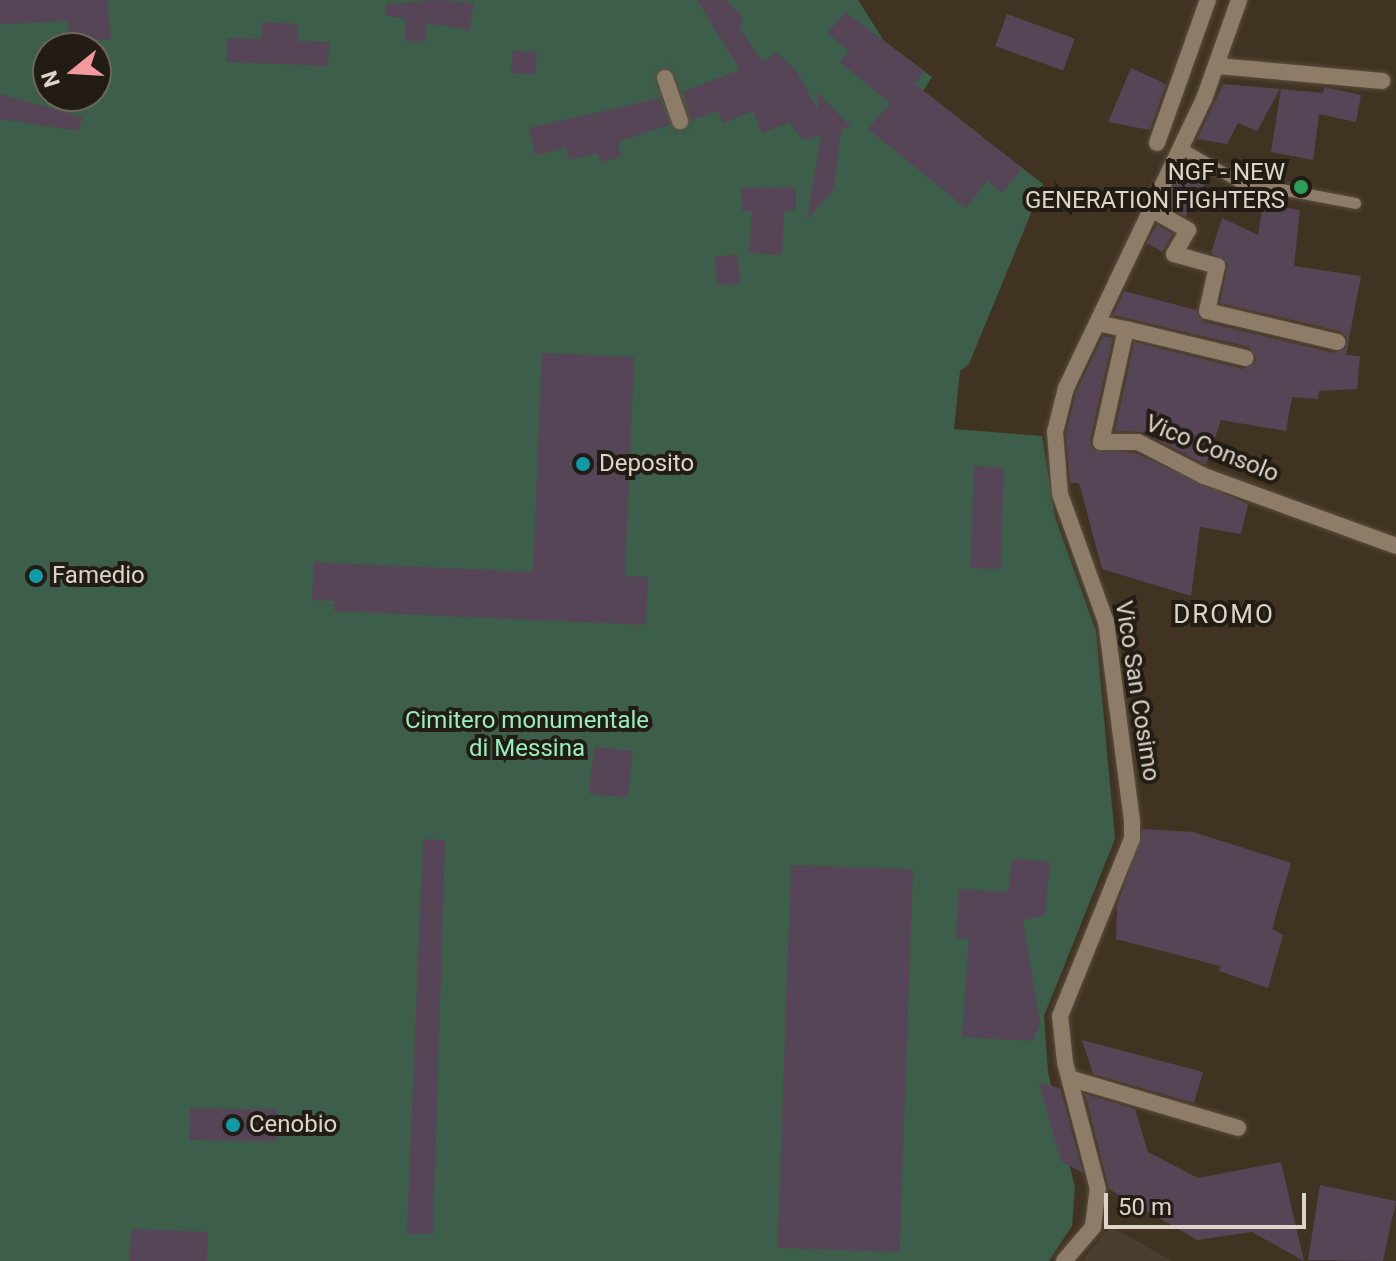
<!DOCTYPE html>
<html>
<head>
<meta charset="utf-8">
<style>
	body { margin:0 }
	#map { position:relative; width:1396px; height:1261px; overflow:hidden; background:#413321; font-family:Roboto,sans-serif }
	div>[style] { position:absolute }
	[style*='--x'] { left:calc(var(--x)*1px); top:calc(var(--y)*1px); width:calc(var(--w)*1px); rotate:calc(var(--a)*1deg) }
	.industrial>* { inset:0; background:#4b3d2f }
	.green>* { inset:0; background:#3c5e4a }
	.building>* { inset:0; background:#564556; transform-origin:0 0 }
	.roads { filter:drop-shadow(0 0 2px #5a4e3f) drop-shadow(0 0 2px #5a4e3f) }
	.service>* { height:11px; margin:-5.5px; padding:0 5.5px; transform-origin:5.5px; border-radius:5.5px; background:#8c7c68 }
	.pedestrian>* { height:16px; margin:-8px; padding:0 8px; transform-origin:8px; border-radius:8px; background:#8c7c68 }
	.minor>* { height:16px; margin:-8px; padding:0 8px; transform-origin:8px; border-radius:8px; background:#8c7c68 }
	.dots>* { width:22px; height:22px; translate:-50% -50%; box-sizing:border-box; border:4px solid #221c14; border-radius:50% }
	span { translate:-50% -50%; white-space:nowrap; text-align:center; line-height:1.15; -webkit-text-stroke:8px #221c14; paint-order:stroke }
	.poi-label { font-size:24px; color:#ded5ca }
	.right { translate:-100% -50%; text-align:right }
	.left { translate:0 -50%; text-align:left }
	.street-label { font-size:24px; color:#ded5ca }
	.park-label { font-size:24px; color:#96efbc }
	.neighbourhood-label { font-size:26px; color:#ded5ca; letter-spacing:2px }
	.north { position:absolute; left:32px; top:32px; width:80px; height:80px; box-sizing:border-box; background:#221c14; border:2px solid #6d665d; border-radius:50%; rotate:252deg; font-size:22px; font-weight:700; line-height:32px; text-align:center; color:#ded5ca }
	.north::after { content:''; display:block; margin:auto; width:28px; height:36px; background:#f49a9f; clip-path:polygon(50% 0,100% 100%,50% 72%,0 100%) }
	.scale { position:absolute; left:1104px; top:1193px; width:202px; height:36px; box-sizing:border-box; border:4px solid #ded5ca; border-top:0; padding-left:10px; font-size:24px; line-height:28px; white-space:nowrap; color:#ded5ca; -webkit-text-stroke:6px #221c14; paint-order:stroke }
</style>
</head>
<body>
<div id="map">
	<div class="industrial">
		<div style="clip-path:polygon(1110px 1226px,1172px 1261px,1082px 1261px)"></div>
	</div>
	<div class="green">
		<div style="clip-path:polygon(evenodd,0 0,858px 0,884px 41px,932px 77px,923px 91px,1043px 184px,969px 364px,960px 371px,954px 429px,1042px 436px,1055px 517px,1096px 631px,1115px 839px,1044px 1016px,1048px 1072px,1075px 1188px,1072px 1226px,1049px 1261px,0 1261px,0 0,48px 48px,96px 48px,96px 96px,48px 96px,48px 48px)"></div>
	</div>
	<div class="building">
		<div style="clip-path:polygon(0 0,107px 0,111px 39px,70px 43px,68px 21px,0 24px)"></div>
		<div style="clip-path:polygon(437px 0,474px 3px,469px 30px,426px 23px,426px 41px,405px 41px,405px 19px,385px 15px,386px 4px)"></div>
		<div style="clip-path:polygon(697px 0,726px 0,744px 19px,739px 26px,762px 62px,777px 52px,797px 72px,818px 110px,818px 93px,851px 127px,841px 129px,834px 188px,807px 220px,821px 135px,803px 140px,789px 122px,762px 133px,753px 111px,723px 123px,718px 111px,691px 120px,682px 92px,740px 70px)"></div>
		<div style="clip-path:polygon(845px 12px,924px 71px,915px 84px,1022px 168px,1002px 193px,987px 181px,966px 208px,868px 129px,890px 103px,840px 62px,849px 51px,828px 33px)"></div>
		<div style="left:1007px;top:14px;width:72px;height:34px;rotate:20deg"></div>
		<div style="clip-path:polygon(262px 22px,298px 24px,298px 41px,329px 42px,328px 66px,227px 62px,227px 38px,261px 39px)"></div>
		<div style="left:513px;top:50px;width:24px;height:23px;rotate:5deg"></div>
		<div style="clip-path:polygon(1131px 68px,1166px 84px,1150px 130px,1108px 122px)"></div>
		<div style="clip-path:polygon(1223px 84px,1280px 89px,1257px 131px,1238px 123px,1227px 144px,1197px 139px)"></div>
		<div style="clip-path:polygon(1324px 87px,1361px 95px,1356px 122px,1319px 114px,1313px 160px,1271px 152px,1281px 89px,1323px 93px)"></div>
		<div style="clip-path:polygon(0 94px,82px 117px,79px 131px,0 119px)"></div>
		<div style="clip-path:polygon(660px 98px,670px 125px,618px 142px,621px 157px,600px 162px,598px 153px,569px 160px,566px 148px,535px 155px,529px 128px)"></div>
		<div style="left:1187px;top:163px;width:26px;height:47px;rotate:31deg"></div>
		<div style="clip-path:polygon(796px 187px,796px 210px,784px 211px,782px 255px,749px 253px,752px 211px,742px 211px,741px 188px)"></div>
		<div style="clip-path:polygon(1263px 204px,1300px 210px,1294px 266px,1361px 276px,1346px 355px,1360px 356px,1357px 389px,1319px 391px,1318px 399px,1292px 397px,1286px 431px,1221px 420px,1206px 465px,1143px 432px,1115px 431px,1134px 342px,1243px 369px,1257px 360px,1249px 347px,1113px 315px,1124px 291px,1196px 310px,1204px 322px,1334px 353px,1345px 349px,1347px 338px,1340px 331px,1220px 303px,1228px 264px,1211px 253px,1222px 218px,1258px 235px)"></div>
		<div style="left:1157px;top:225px;width:18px;height:21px;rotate:29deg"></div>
		<div style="left:738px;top:255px;width:29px;height:23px;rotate:86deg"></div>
		<div style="clip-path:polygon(1103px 336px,1113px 338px,1090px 440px,1094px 450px,1135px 453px,1248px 504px,1241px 534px,1200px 527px,1191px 596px,1102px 569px,1079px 483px,1070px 483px,1066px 433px,1076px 392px)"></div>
		<div style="clip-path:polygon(542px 353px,634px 357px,625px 576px,648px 577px,646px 625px,334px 611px,335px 601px,312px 600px,314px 562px,533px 572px)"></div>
		<div style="left:974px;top:466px;width:30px;height:102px;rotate:2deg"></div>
		<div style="left:594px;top:747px;width:39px;height:47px;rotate:6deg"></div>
		<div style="clip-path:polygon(1143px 829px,1193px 832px,1291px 863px,1272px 929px,1283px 935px,1268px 988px,1219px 971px,1220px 966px,1116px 939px,1117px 906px)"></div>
		<div style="clip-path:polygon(423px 839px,445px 840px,433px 1234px,407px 1234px)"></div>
		<div style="clip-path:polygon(1012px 859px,1050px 862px,1045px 915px,1023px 920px,1040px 1024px,1033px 1041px,962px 1037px,969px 939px,956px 938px,959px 889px,1008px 892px)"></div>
		<div style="left:791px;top:865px;width:122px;height:383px;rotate:2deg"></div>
		<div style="clip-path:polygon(1082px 1040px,1203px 1072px,1194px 1103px,1093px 1074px)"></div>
		<div style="clip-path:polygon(1039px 1083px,1060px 1088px,1083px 1173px,1061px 1161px)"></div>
		<div style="clip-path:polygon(1085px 1094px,1135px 1109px,1148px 1152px,1198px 1178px,1281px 1162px,1304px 1261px,1252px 1232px,1197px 1240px,1109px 1189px)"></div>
		<div style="left:190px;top:1108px;width:87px;height:32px;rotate:1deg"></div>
		<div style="clip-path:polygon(1320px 1185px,1396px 1201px,1383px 1261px,1308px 1260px)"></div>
		<div style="left:131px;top:1229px;width:77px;height:32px;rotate:2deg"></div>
	</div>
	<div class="roads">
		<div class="service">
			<div style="--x:1181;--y:148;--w:66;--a:30.1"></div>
			<div style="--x:1238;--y:181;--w:119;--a:10.6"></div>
		</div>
		<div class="pedestrian">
			<div style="--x:1218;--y:66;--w:165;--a:5.2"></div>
			<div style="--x:665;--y:78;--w:46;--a:70.8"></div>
			<div style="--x:1151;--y:209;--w:43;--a:29.6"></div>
			<div style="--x:1188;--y:230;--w:28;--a:120"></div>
			<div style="--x:1174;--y:254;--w:45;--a:15.6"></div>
			<div style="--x:1217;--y:266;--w:46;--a:102.5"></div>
			<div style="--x:1207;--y:311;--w:134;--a:13.4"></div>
			<div style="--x:1097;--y:323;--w:30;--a:12"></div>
			<div style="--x:1126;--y:329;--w:116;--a:102.5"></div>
			<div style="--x:1101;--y:442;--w:37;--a:0"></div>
			<div style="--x:1138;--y:442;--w:74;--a:27.3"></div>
			<div style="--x:1204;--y:476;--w:204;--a:20"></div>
			<div style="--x:1126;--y:329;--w:123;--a:13.6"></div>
		</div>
		<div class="minor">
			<div style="--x:1157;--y:143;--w:152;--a:-70.4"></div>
			<div style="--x:1072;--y:1079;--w:173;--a:16.4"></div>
			<div style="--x:1064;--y:1261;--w:45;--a:-49.5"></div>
			<div style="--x:1093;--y:1227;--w:38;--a:-83"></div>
			<div style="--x:1098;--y:1189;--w:131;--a:-104.6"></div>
			<div style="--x:1065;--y:1062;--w:46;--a:-96.2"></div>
			<div style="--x:1060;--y:1016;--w:191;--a:-67.9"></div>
			<div style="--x:1132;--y:839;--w:18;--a:-90"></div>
			<div style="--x:1132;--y:821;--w:201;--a:-97.4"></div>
			<div style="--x:1106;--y:622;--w:136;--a:-109.8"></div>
			<div style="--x:1060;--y:494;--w:62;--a:-94.6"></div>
			<div style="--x:1055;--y:432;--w:45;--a:-76"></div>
			<div style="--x:1066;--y:388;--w:320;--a:-64.5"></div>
			<div style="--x:1204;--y:99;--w:105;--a:-70.5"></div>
		</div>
	</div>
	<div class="dots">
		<div style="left:1301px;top:187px;background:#2e9e5b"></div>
		<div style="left:583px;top:464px;background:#0f9aa8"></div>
		<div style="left:36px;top:576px;background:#0f9aa8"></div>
		<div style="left:233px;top:1125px;background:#0f9aa8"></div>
	</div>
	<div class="poi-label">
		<span class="right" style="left:1285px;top:187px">NGF - NEW<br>GENERATION FIGHTERS</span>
		<span class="left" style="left:599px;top:464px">Deposito</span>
		<span class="left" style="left:52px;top:576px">Famedio</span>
		<span class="left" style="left:249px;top:1125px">Cenobio</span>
	</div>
	<div class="street-label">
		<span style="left:1212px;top:449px;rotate:22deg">Vico Consolo</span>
		<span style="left:1137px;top:691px;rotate:81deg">Vico San Cosimo</span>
	</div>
	<div class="park-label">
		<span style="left:527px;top:735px">Cimitero monumentale<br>di Messina</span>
	</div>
	<div class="neighbourhood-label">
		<span style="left:1224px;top:615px">DROMO</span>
	</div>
	<div class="north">N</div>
	<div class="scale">50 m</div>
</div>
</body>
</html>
